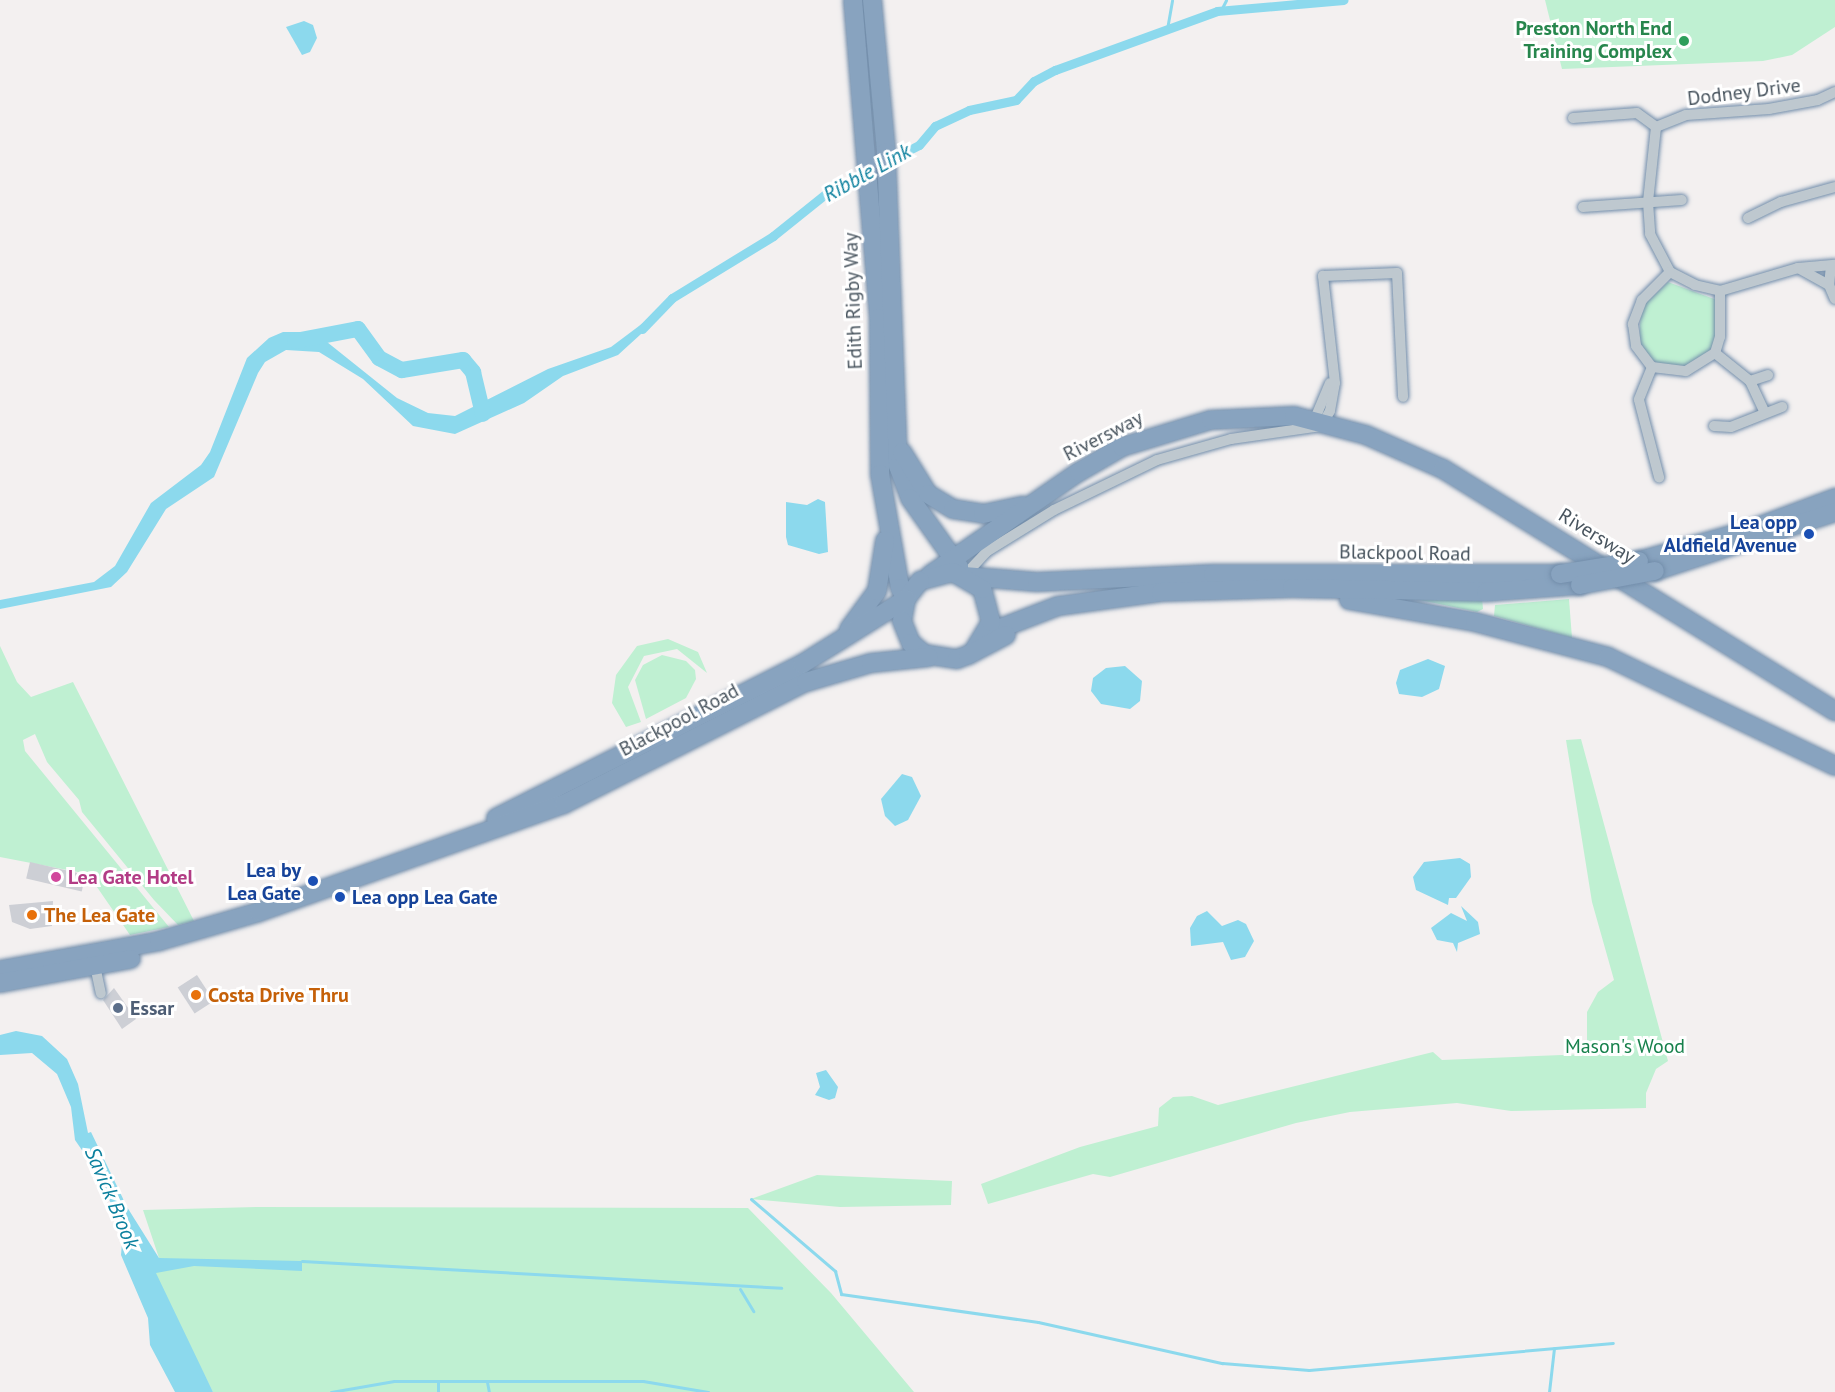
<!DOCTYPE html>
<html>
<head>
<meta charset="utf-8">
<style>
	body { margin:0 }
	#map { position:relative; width:1835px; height:1392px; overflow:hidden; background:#f3f0f0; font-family:"PT Sans",sans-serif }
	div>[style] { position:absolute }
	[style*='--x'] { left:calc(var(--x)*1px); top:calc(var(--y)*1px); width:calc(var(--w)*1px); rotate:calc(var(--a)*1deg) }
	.green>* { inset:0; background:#bff0d2 }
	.water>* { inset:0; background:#8cd9ed }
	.stream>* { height:3px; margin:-1.5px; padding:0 1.5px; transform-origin:1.5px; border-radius:1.5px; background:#8cd9ed }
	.canal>* { height:9px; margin:-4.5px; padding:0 4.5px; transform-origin:4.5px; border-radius:4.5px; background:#8cd9ed }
	.river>* { height:16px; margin:-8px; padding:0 8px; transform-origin:8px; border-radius:8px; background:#8cd9ed }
	.building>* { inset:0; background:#cdcfd5; transform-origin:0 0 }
	.roads { filter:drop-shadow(0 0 2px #738eab) drop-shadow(0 0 2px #738eab) }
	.street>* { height:10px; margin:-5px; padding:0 5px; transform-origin:5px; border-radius:5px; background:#bec8cf }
	.highway>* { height:18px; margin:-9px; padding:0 9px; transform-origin:9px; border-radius:9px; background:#88a3bf }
	.bridges { filter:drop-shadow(0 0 2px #738eab) drop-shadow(0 0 2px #738eab) }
	.highway-bridge>* { height:18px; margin:-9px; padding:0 9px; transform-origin:9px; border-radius:9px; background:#88a3bf }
	.dots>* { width:16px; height:16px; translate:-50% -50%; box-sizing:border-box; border:3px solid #fff; border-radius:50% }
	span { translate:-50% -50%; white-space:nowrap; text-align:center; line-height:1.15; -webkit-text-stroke:6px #fff; paint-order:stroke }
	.leisure-label { font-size:20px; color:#27864d; font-weight:700 }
	.right { translate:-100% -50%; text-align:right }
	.street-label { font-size:20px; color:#48545e }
	.transit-label { font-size:20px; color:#164399; font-weight:700 }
	.left { translate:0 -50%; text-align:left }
	.hotel-label { font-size:20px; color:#b23c85; font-weight:700 }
	.food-label { font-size:20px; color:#c56008; font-weight:700 }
	.service-label { font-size:20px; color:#4e5e75; font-weight:700 }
	.park-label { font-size:20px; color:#17814c }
	.water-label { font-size:21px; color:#0c809e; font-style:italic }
</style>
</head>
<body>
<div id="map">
	<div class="green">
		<div style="clip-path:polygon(1545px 0,1835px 0,1835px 27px,1792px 55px,1763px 61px,1562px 69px)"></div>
		<div style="clip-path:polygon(1668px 282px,1717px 300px,1717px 338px,1710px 354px,1689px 367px,1660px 365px,1647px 356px,1639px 343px,1641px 308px)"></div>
		<div style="clip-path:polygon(1401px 596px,1482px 598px,1483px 609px,1477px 612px)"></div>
		<div style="clip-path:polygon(1569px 599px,1572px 638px,1494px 616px,1495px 605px)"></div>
		<div style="clip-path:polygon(668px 639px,698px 652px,707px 673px,677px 649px,644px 656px,628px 687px,641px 722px,626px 727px,612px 703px,616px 675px,637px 646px)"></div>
		<div style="clip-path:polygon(0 646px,17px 682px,31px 697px,73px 682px,194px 921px,178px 925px,154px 900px,82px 812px,79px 800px,47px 762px,35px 734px,23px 740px,25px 751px,169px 927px,130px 935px,88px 874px,0 857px)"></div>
		<div style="clip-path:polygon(662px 655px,686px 661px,695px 670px,696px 679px,686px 698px,646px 719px,635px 680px,643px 665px)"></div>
		<div style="clip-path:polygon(1581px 739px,1668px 1061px,1656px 1069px,1646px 1093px,1646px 1108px,1511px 1111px,1457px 1103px,1350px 1112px,1296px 1123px,1110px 1177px,1093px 1174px,988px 1204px,981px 1184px,1080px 1147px,1158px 1126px,1159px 1108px,1173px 1097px,1192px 1096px,1218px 1105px,1433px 1052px,1442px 1060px,1587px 1054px,1587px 1012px,1598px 992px,1614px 980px,1592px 902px,1566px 740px)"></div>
		<div style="clip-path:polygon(817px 1175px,952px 1181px,951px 1205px,840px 1207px,751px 1199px)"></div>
		<div style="clip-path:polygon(258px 1207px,748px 1208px,831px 1293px,914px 1392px,213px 1392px,163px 1294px,155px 1273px,159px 1258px,143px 1210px)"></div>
	</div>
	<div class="water">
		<div style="clip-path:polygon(304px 21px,313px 25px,317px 38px,310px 52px,302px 55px,286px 27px)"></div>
		<div style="clip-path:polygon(647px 320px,652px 324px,618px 355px,563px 376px,524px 403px,455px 434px,413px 426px,363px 379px,319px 352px,286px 350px,265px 362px,258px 373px,214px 477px,166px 509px,127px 572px,111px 587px,0 609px,0 600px,94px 582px,115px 566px,151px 503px,201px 465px,210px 452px,247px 358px,269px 338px,283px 332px,303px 332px,327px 342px,397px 398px,428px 413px,455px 416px,548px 369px,611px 347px)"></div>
		<div style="clip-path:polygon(818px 499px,825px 502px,828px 552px,819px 554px,788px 545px,786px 537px,786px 502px,807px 505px)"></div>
		<div style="clip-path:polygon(1428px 659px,1445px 666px,1439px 689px,1422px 697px,1399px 694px,1396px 683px,1400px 670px)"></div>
		<div style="clip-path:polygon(1125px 666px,1142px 681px,1140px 701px,1130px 709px,1101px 704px,1091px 691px,1093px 678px,1106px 668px)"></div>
		<div style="clip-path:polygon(902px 774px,912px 777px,921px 796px,908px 820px,895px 826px,885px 816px,881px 799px)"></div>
		<div style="clip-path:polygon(1460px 858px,1470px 864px,1471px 877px,1456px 898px,1449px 898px,1448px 905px,1416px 890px,1413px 877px,1424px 862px)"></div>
		<div style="clip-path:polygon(1461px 906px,1478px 922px,1480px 934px,1458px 943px,1457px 952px,1453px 943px,1437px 940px,1431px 928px,1451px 913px,1467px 921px)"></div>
		<div style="clip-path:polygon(1207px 911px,1222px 926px,1238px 920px,1246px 924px,1254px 941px,1245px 957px,1231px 960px,1223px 942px,1191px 946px,1190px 928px,1197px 916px)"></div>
		<div style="clip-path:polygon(16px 1031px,42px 1036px,67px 1059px,78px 1084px,88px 1133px,91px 1132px,127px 1207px,159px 1258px,302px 1261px,302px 1271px,194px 1266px,156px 1273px,213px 1392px,175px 1392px,150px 1345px,148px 1318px,121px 1255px,123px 1231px,97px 1172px,75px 1140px,71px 1107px,57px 1074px,32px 1053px,0 1055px,0 1035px)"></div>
		<div style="clip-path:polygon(826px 1070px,838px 1087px,835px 1098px,829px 1100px,815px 1095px,820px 1087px,816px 1073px)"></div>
	</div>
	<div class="stream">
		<div style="--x:1221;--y:10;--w:11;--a:-63"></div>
		<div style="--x:1167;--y:29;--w:29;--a:-80"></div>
		<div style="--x:751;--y:1199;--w:111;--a:40.6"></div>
		<div style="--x:835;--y:1271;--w:24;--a:75"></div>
		<div style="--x:841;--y:1294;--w:199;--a:8.1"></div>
		<div style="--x:1038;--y:1322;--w:189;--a:12.6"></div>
		<div style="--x:1222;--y:1363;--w:87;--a:4.6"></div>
		<div style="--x:1309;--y:1370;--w:305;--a:-5.1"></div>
		<div style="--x:302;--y:1261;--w:480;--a:3.2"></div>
		<div style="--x:740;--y:1289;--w:26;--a:59"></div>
		<div style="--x:438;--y:1382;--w:10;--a:90"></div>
		<div style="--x:487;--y:1382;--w:10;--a:79"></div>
		<div style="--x:331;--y:1392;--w:64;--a:-9.9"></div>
		<div style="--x:394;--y:1381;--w:249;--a:0"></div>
		<div style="--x:643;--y:1381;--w:66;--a:9.6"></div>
		<div style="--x:1549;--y:1392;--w:44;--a:-83.5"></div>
	</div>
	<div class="canal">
		<div style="--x:642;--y:329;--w:43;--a:-45.9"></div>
		<div style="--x:672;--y:298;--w:119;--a:-31.5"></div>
		<div style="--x:773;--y:236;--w:72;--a:-38.8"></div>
		<div style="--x:829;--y:191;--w:101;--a:-27.1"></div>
		<div style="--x:919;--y:145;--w:25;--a:-50"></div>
		<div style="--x:935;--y:126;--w:38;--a:-25"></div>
		<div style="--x:969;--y:110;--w:48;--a:-12"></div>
		<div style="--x:1016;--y:100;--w:26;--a:-47"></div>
		<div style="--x:1034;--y:81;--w:24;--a:-28"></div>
		<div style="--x:1055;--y:70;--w:172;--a:-20"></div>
		<div style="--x:1217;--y:11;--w:127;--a:-5"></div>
	</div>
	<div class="river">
		<div style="--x:295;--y:341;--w:64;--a:-10.8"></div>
		<div style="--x:358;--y:329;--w:36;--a:54"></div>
		<div style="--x:379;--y:358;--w:26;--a:28"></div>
		<div style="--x:402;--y:370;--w:62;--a:-9.3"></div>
		<div style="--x:463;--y:360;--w:16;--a:50"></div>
		<div style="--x:473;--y:372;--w:43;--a:76.6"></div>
	</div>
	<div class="building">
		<div style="left:30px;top:862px;width:57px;height:17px;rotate:13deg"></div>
		<div style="clip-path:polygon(53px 901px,52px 926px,30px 929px,12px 922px,9px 905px)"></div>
		<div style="left:197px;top:975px;width:31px;height:23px;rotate:57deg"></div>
		<div style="clip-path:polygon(114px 988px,136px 1019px,122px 1029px,103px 1000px)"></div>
	</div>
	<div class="roads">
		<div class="street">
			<div style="--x:1835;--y:92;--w:19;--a:155"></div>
			<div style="--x:1818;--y:100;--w:50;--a:169.6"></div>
			<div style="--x:1769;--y:109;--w:83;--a:175.9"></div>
			<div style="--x:1686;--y:115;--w:32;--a:158"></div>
			<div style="--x:1656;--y:127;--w:75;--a:96.1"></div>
			<div style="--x:1648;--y:202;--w:32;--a:86"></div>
			<div style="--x:1650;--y:234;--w:43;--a:62.2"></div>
			<div style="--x:1670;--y:272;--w:28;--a:27"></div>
			<div style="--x:1695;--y:285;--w:26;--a:13"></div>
			<div style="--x:1720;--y:291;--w:81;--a:-16.4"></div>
			<div style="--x:1798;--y:268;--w:37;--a:-5"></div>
			<div style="--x:1573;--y:118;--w:64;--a:-4.5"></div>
			<div style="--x:1637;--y:113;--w:24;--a:36"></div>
			<div style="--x:1583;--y:207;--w:99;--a:-4"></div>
			<div style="--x:1748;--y:218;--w:37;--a:-26"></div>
			<div style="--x:1781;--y:202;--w:56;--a:-15.5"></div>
			<div style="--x:1831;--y:266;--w:19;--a:96"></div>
			<div style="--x:1829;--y:285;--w:15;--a:67"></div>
			<div style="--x:1798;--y:268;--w:35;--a:29"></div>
			<div style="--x:1670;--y:272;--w:40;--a:135"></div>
			<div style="--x:1642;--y:300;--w:26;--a:111"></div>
			<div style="--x:1633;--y:324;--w:22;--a:82"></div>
			<div style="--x:1636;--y:346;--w:26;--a:53"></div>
			<div style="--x:1652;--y:367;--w:34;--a:7"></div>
			<div style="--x:1686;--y:371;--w:34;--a:-32"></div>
			<div style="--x:1715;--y:353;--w:17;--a:-73"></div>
			<div style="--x:1720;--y:337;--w:46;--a:-90"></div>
			<div style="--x:1715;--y:353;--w:45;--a:38.7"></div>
			<div style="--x:1750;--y:381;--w:35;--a:65"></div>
			<div style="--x:1652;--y:367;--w:35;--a:112"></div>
			<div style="--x:1639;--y:400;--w:80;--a:75.4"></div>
			<div style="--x:1750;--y:381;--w:19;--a:-18"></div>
			<div style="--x:1314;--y:421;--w:41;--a:-67.2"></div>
			<div style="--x:1714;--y:426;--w:17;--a:3"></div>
			<div style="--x:1731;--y:427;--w:55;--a:-21.4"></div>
			<div style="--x:964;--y:576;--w:33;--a:-47"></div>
			<div style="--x:986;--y:552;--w:80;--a:-31.7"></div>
			<div style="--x:1054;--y:510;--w:114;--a:-25.9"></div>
			<div style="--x:1157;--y:460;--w:77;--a:-15.8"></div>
			<div style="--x:1231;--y:439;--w:91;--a:-8.2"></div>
			<div style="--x:1321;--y:426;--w:17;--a:-59"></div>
			<div style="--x:1330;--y:411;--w:28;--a:-80"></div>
			<div style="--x:1335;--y:383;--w:108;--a:-96.4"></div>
			<div style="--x:1323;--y:276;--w:74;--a:-2.3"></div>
			<div style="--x:1397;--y:273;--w:124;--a:87.2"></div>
			<div style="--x:94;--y:961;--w:33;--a:78"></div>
		</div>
		<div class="highway">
			<div style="--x:853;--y:0;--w:319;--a:85.3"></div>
			<div style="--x:879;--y:318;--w:156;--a:89.6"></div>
			<div style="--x:880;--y:474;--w:116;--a:80"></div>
			<div style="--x:900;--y:588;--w:13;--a:61"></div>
			<div style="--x:872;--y:0;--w:153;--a:84.7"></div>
			<div style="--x:886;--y:152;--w:314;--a:87.8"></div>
			<div style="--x:898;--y:466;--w:34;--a:69"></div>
			<div style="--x:910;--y:498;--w:85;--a:54.6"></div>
			<div style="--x:902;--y:452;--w:49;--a:58.2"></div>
			<div style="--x:928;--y:494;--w:29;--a:31"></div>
			<div style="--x:953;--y:509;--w:30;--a:9"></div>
			<div style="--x:983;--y:514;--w:40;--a:-12"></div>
			<div style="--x:1639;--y:561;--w:117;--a:-15.8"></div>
			<div style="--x:1752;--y:529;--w:89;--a:-20.5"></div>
			<div style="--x:1655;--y:571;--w:189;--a:-18.1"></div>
			<div style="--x:930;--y:575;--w:181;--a:-34.7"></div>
			<div style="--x:1079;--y:472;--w:50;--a:-30.2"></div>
			<div style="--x:1122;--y:447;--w:93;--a:-16.9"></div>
			<div style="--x:1211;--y:420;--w:83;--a:-2.8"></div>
			<div style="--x:1294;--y:416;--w:74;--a:14.8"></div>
			<div style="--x:1366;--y:435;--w:84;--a:23.8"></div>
			<div style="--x:1443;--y:469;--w:461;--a:31.7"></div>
			<div style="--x:964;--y:576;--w:73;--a:4.7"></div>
			<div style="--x:1037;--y:582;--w:176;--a:-2.6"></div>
			<div style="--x:1213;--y:574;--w:347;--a:0"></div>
			<div style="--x:1349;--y:600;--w:128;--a:9.9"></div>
			<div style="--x:1475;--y:622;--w:138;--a:14.7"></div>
			<div style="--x:1608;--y:657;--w:252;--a:25.6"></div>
			<div style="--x:849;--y:629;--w:47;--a:-53.6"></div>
			<div style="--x:877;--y:591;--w:51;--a:-80.9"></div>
			<div style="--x:988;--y:633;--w:75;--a:-21.1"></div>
			<div style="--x:1058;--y:606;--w:104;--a:-7.7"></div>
			<div style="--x:1161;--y:592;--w:131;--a:-1.7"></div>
			<div style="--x:1292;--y:588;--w:194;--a:1.2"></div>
			<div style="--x:1486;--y:592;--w:94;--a:-4.3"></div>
			<div style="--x:973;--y:652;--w:35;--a:-59"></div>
			<div style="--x:991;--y:622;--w:34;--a:-105"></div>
			<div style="--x:982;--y:589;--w:34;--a:-150"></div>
			<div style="--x:953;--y:572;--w:34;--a:165"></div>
			<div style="--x:920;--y:581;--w:23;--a:128"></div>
			<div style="--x:906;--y:599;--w:22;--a:100"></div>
			<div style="--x:902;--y:621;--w:24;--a:68"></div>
			<div style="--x:911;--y:643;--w:17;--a:40"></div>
			<div style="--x:924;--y:654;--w:33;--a:9"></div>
			<div style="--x:957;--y:659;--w:12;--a:-20"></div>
			<div style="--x:968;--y:655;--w:43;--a:-27.8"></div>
			<div style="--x:496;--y:818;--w:343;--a:-26.7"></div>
			<div style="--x:802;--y:664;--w:123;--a:-32"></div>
			<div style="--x:0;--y:970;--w:162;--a:-10.3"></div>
			<div style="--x:159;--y:941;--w:104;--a:-16.2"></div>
			<div style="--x:259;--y:912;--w:324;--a:-19.5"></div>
			<div style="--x:564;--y:804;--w:271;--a:-26.8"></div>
			<div style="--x:806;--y:682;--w:68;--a:-16.3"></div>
			<div style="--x:871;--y:663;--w:58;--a:-5.9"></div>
			<div style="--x:0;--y:983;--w:133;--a:-10.4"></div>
		</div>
	</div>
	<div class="bridges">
		<div class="highway-bridge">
			<div style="--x:1560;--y:574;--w:80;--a:-9.3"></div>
			<div style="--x:1580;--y:585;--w:76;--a:-10.6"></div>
		</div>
	</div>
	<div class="dots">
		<div style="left:1684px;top:41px;background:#2e9e5b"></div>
		<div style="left:1809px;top:534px;background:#1a4fb4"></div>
		<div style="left:56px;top:877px;background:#d1479c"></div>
		<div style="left:313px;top:881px;background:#1a4fb4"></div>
		<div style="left:340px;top:897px;background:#1a4fb4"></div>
		<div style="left:32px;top:915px;background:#e8710a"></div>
		<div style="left:196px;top:995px;background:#e8710a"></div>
		<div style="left:118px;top:1008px;background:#5c6f8a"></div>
	</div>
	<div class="leisure-label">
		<span class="right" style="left:1672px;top:40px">Preston North End<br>Training Complex</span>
	</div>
	<div class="street-label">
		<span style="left:1744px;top:92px;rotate:-7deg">Dodney Drive</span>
		<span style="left:853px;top:301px;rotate:-92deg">Edith Rigby Way</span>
		<span style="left:1103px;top:436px;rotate:-27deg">Riversway</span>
		<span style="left:1597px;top:536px;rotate:32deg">Riversway</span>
		<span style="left:1405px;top:553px;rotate:1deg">Blackpool Road</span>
		<span style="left:679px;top:720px;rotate:-28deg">Blackpool Road</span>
	</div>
	<div class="transit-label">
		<span class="right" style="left:1797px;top:534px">Lea opp<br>Aldfield Avenue</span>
		<span class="right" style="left:301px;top:882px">Lea by<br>Lea Gate</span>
		<span class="left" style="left:352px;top:897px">Lea opp Lea Gate</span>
	</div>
	<div class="hotel-label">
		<span class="left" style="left:68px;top:877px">Lea Gate Hotel</span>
	</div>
	<div class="food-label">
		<span class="left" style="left:44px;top:915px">The Lea Gate</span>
		<span class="left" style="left:208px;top:995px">Costa Drive Thru</span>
	</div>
	<div class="service-label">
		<span class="left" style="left:130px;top:1008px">Essar</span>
	</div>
	<div class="park-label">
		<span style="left:1625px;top:1046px">Mason's Wood</span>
	</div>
	<div class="water-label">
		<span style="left:867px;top:173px;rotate:-29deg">Ribble Link</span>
		<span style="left:112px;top:1198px;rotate:67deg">Savick Brook</span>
	</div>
</div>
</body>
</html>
